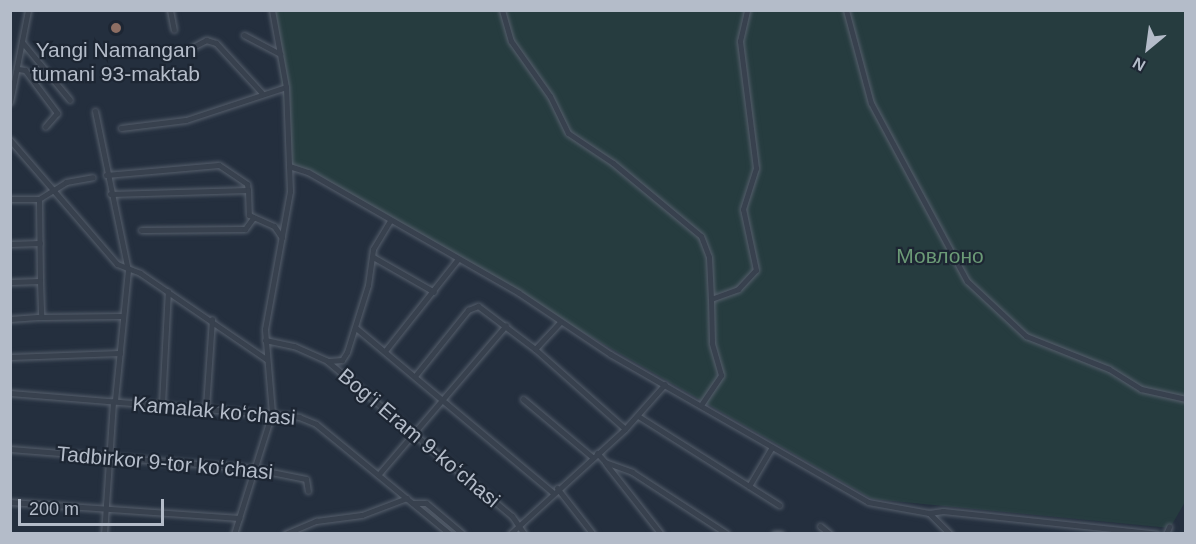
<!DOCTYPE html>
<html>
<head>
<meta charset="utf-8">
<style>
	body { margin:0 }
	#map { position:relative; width:1196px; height:544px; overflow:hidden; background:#242f3e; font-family:Arial,sans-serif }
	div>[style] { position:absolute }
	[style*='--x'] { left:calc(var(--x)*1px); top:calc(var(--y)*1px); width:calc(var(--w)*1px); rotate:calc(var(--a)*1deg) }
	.green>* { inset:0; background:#263c3f }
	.roads { filter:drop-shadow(0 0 2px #565f6c) drop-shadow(0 0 2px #565f6c) }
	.minor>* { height:5px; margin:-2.5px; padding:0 2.5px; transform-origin:2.5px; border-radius:2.5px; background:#38414e }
	.dots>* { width:16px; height:16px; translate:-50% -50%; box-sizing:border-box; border:3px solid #1d2633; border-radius:50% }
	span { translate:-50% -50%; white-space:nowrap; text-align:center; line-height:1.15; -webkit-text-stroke:4.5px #1d2633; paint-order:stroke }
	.poi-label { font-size:21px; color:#b4bcc9 }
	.park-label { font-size:21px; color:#6b9a76 }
	.street-label { font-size:21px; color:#b4bcc9 }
	.frame { position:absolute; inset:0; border:12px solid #b4bcc9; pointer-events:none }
	.north { position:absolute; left:1118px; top:18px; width:60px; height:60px; -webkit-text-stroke:4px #1d2633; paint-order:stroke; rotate:209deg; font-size:16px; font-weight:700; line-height:24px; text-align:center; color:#b4bcc9 }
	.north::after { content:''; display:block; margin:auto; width:21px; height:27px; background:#b4bcc9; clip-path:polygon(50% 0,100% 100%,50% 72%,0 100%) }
	.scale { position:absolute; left:18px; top:499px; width:146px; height:27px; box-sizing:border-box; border:3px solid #b4bcc9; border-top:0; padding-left:8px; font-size:18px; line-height:21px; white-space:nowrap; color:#b4bcc9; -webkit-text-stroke:4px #1d2633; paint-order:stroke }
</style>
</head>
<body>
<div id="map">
	<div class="green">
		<div style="clip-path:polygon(273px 11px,1185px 11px,1185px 502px,1170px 528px,872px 499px,291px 164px)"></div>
	</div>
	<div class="roads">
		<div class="minor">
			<div style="--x:170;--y:10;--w:20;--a:79"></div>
			<div style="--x:502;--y:10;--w:32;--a:74"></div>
			<div style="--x:511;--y:41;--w:67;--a:54.7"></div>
			<div style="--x:550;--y:96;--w:41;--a:64.1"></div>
			<div style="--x:568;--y:133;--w:54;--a:33.7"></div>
			<div style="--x:613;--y:163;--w:114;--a:39.7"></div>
			<div style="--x:701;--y:236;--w:22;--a:69"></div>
			<div style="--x:709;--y:257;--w:42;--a:87.3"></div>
			<div style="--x:711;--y:299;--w:29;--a:-20"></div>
			<div style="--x:738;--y:289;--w:26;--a:-47"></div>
			<div style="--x:756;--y:270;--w:62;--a:-102"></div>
			<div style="--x:743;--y:209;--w:43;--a:-72.4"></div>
			<div style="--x:756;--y:168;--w:128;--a:-97.2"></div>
			<div style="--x:740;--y:41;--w:32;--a:-77"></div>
			<div style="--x:846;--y:10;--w:96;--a:75"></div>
			<div style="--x:871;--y:103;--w:202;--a:61.7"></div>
			<div style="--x:967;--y:281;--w:81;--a:43"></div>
			<div style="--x:1026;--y:336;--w:89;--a:21.7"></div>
			<div style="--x:1109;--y:369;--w:38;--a:32"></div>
			<div style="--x:1141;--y:389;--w:46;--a:12.5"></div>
			<div style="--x:244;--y:35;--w:41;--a:27.8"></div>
			<div style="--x:22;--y:42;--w:75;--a:50.4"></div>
			<div style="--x:193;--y:47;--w:15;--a:-28"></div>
			<div style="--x:206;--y:40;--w:10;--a:17"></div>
			<div style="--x:216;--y:43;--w:67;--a:47.4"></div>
			<div style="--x:18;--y:69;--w:7;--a:8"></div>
			<div style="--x:25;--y:70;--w:54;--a:53.3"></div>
			<div style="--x:57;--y:113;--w:18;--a:131"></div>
			<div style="--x:10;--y:102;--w:94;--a:-78.9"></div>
			<div style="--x:95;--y:111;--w:162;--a:78.3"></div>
			<div style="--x:128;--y:270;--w:132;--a:95.7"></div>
			<div style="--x:121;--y:128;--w:65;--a:-7"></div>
			<div style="--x:186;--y:120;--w:105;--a:-18.3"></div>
			<div style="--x:10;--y:140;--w:164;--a:49.2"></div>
			<div style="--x:117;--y:264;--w:25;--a:21"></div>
			<div style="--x:140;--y:273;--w:153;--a:34.3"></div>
			<div style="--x:289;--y:166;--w:20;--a:18"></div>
			<div style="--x:308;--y:172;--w:243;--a:29.8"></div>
			<div style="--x:519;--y:293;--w:110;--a:33.8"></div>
			<div style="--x:610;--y:354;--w:297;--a:29.8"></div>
			<div style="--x:868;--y:502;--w:62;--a:10.2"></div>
			<div style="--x:929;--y:513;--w:30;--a:45"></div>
			<div style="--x:106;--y:175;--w:113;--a:-5.1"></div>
			<div style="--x:219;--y:165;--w:34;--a:34"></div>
			<div style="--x:247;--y:184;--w:6;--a:81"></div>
			<div style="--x:110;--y:194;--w:138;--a:-1.7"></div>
			<div style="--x:248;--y:190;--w:25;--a:88"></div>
			<div style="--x:249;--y:215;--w:27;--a:24"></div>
			<div style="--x:274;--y:226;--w:14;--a:56"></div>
			<div style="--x:10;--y:199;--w:29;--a:0"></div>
			<div style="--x:39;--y:199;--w:82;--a:89.3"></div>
			<div style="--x:40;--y:281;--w:30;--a:178"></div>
			<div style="--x:39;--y:199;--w:32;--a:-32"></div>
			<div style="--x:66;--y:182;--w:27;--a:-10"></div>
			<div style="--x:141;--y:230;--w:104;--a:-0.6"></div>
			<div style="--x:245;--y:229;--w:14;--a:-54"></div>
			<div style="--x:10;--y:244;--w:30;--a:-2"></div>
			<div style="--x:373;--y:257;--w:70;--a:29.8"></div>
			<div style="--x:40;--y:281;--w:36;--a:88"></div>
			<div style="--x:41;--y:317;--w:81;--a:-0.7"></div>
			<div style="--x:10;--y:319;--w:31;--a:-4"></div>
			<div style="--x:356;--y:328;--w:256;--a:39.9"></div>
			<div style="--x:265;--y:340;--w:30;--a:12"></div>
			<div style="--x:294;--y:346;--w:36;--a:24"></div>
			<div style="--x:327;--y:361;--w:241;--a:40"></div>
			<div style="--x:512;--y:516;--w:22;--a:56"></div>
			<div style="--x:535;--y:349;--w:37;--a:-47"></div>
			<div style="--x:385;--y:351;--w:116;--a:-51.6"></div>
			<div style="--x:10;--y:357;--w:110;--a:-2.1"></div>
			<div style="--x:329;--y:361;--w:13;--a:-4"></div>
			<div style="--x:342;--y:360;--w:9;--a:-58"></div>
			<div style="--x:347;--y:352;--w:70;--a:-72.6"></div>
			<div style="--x:368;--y:285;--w:36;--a:-82"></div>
			<div style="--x:373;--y:249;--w:33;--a:-59"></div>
			<div style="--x:415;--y:376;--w:85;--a:-51.2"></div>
			<div style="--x:468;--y:310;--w:11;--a:-22"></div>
			<div style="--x:478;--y:306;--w:71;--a:37"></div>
			<div style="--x:535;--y:349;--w:120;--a:41.6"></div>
			<div style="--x:10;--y:393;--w:290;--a:4.7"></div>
			<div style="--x:299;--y:417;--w:18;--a:22"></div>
			<div style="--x:316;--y:424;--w:173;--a:39.4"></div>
			<div style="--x:523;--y:399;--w:90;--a:40"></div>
			<div style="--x:162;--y:404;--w:113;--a:-87"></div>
			<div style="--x:701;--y:405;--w:36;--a:-56"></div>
			<div style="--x:721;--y:375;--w:33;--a:-106"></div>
			<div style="--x:712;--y:343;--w:44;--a:-91.3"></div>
			<div style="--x:206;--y:407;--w:88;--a:-86.1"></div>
			<div style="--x:638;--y:416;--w:167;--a:32.3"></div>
			<div style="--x:10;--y:449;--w:247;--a:4.6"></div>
			<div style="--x:256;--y:469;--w:51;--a:11.3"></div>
			<div style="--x:306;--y:479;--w:12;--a:81"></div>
			<div style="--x:597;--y:453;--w:12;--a:48"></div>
			<div style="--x:605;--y:462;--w:29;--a:20"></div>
			<div style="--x:632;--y:472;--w:113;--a:33.1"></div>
			<div style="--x:606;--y:464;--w:89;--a:51.8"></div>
			<div style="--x:378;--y:475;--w:197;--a:-49.5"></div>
			<div style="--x:749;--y:486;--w:45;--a:-59.5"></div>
			<div style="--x:557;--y:488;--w:58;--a:52"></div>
			<div style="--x:10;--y:502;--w:230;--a:4"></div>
			<div style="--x:413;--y:503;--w:13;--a:0"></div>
			<div style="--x:426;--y:503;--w:48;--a:40"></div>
			<div style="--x:929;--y:513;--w:14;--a:-8"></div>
			<div style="--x:943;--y:511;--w:215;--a:6.1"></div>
			<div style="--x:820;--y:526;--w:13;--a:39"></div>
			<div style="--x:104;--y:534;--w:133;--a:-86.1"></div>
			<div style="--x:234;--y:534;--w:127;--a:-72.6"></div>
			<div style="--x:272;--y:413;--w:84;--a:-94.8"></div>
			<div style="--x:265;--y:329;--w:140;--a:-79.7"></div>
			<div style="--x:290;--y:191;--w:104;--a:-92.2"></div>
			<div style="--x:286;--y:87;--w:78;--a:-100.3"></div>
			<div style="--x:285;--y:534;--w:34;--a:-23"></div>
			<div style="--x:316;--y:521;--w:46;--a:-7.4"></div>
			<div style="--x:362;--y:515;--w:48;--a:-20.7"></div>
			<div style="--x:510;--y:534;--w:156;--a:-42.4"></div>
			<div style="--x:625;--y:429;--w:60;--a:-48.4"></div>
			<div style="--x:774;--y:534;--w:7;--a:0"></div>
			<div style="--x:1166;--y:534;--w:8;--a:-67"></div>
		</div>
	</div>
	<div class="dots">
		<div style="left:116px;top:28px;background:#8d6e63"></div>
	</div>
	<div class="poi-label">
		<span style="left:116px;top:62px">Yangi Namangan<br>tumani 93-maktab</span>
	</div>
	<div class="park-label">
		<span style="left:940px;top:256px">Мовлоно</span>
	</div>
	<div class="street-label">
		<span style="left:214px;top:411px;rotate:5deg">Kamalak koʻchasi</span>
		<span style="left:419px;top:438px;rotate:40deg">Bogʻi Eram 9-koʻchasi</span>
		<span style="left:165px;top:463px;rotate:5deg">Tadbirkor 9-tor koʻchasi</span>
	</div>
	<div class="frame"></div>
	<div class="north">N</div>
	<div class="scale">200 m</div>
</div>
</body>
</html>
